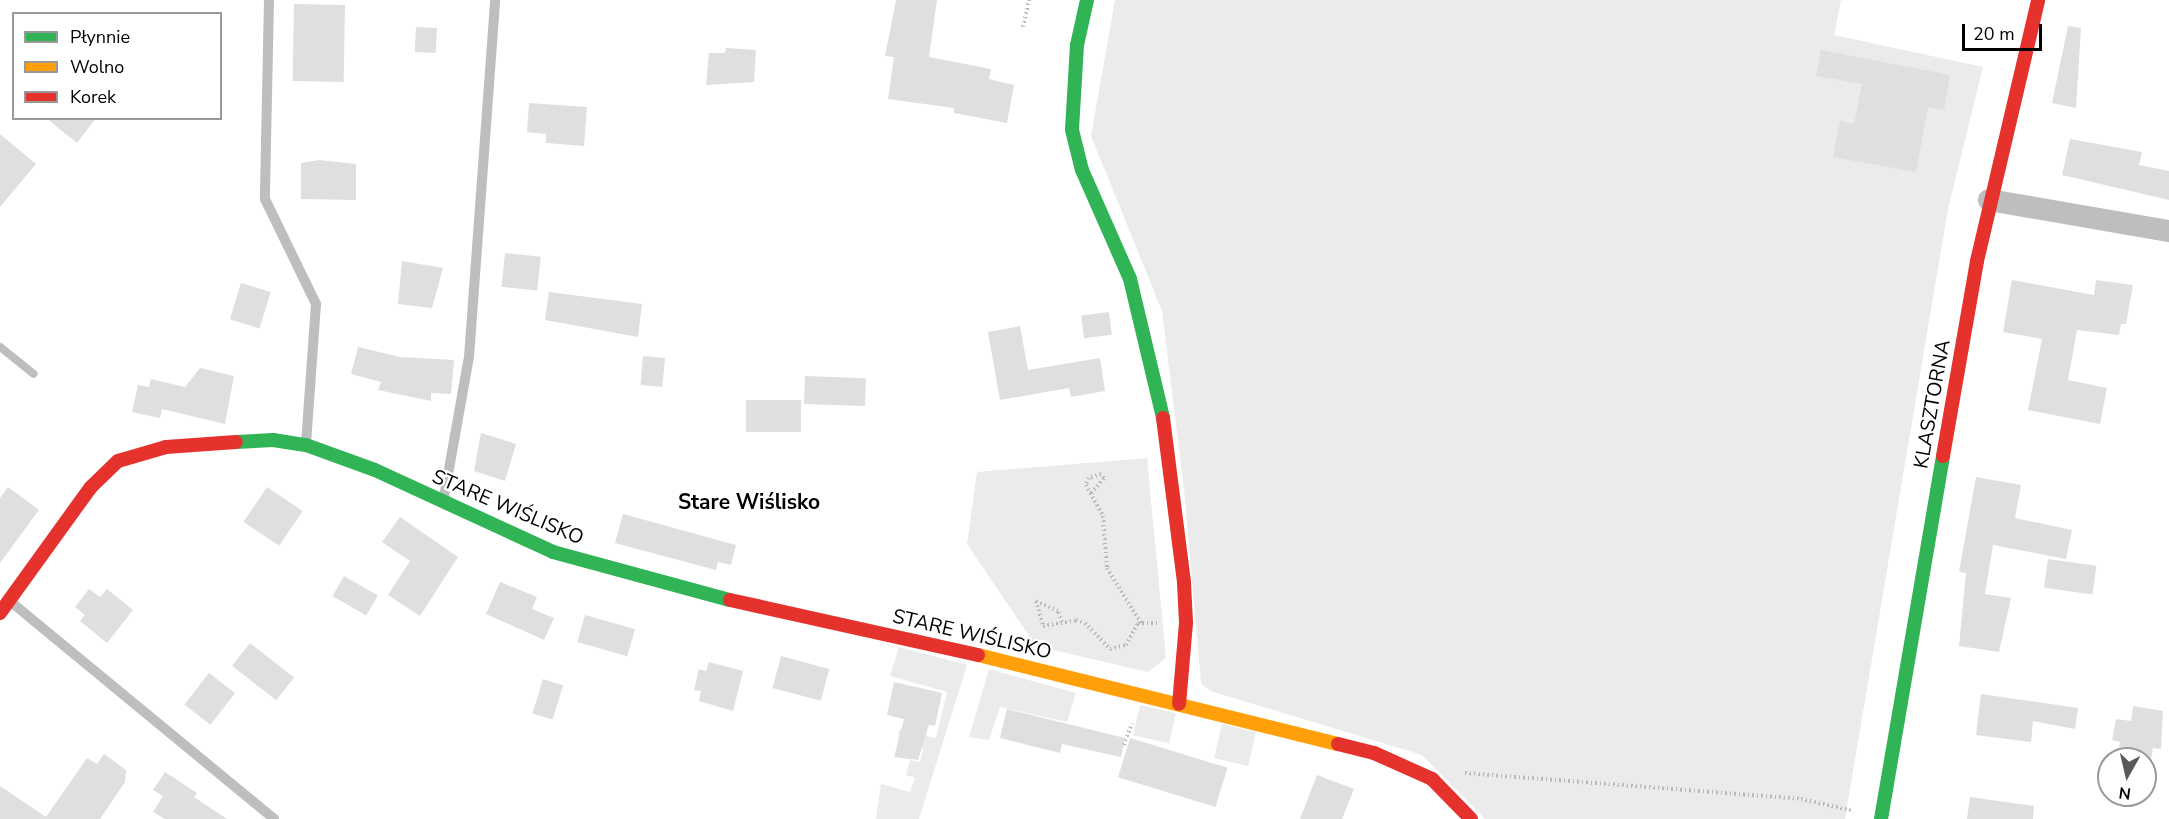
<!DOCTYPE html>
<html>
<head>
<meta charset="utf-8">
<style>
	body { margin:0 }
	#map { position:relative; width:2169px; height:819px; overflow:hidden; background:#fff; font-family:"Nunito Sans",sans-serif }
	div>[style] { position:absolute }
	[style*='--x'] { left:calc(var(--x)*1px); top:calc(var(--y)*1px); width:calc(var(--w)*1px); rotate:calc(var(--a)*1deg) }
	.green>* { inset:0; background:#ebebeb; transform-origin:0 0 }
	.stream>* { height:8px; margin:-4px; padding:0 4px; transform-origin:4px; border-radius:4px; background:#bebebe }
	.building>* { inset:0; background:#dfdfdf; transform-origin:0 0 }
	.path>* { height:4px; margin-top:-2px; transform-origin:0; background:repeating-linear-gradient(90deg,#b9b9b9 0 1.5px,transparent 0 4.5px) }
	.lane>* { height:10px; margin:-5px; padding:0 5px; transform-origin:5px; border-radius:5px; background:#bebebe }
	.street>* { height:22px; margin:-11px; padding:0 11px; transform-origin:11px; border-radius:11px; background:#bebebe }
	.fast>* { height:14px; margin:-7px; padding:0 7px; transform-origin:7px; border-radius:7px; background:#30b455 }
	.slow>* { height:14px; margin:-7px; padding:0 7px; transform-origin:7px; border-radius:7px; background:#ff9f0a }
	.jam>* { height:14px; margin:-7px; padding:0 7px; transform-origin:7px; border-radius:7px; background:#e5322d }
	span { translate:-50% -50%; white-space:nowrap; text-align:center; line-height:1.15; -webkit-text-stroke:4.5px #fff; paint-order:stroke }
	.street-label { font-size:20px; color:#000 }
	.neighbourhood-label { font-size:21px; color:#000; font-weight:700 }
	.legend { position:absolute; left:12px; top:12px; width:210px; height:108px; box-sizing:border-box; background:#fff; border:2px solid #999; margin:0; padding:8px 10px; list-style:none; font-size:18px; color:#000 }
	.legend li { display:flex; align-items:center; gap:12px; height:30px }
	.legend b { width:30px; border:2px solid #999 }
	.north { position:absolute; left:2097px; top:747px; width:60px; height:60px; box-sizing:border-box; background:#fff; border:2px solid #999; border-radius:50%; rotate:188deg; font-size:16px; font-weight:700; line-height:24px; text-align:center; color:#000 }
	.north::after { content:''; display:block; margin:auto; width:21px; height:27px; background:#595959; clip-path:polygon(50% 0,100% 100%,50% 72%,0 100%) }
	.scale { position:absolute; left:1962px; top:24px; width:80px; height:27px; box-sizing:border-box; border:3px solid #000; border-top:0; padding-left:8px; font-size:18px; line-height:21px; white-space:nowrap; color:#000; -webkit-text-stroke:4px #fff; paint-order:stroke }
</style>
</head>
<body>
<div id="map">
	<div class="green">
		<div style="clip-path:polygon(1115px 0,1841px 0,1834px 35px,1983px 67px,1948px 209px,1845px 819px,1485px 819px,1422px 755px,1210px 691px,1201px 683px,1184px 489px,1162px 311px,1091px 136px)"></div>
		<div style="clip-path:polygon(1147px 458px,1166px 658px,1148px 672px,1036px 646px,967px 544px,977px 472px)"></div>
		<div style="clip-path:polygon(899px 647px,967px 665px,919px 819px,876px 819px,881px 784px,910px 792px,915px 778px,906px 775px,910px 760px,920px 762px,923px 748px,898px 740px,899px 730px,936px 738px,947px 692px,890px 676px)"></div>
		<div style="clip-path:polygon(989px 669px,1076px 693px,1067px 722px,1000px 707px,989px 740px,969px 737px)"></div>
		<div style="left:1140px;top:705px;width:37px;height:31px;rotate:13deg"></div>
		<div style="left:1222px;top:724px;width:35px;height:35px;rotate:13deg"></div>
	</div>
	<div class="stream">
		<div style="--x:0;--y:347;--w:43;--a:38.5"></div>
	</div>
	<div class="building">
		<div style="clip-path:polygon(896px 0,937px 0,929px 57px,991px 69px,989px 79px,1014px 85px,1007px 123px,954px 113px,954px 108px,888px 99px,894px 57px,885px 56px)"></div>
		<div style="left:294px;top:4px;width:51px;height:77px;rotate:1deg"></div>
		<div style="clip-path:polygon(2068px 26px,2081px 28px,2076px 108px,2052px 103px)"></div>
		<div style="left:416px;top:27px;width:21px;height:25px;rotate:3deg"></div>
		<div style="clip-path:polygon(726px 48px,756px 50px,754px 82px,706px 85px,709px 53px,725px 53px)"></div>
		<div style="clip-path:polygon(1821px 50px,1950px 75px,1944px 110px,1928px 107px,1916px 172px,1833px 157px,1840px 121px,1854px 124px,1862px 84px,1816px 76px)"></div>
		<div style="clip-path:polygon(529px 103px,587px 107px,584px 146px,546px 143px,546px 134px,527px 132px)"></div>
		<div style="clip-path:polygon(46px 118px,96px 118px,77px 143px)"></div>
		<div style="clip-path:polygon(0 134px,36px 164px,0 207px)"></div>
		<div style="clip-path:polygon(2070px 139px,2142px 152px,2139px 165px,2169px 171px,2169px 200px,2062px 175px)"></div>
		<div style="clip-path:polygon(319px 160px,356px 164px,356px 200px,301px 199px,301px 163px)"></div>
		<div style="left:505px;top:253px;width:36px;height:34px;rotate:6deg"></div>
		<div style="clip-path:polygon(402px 261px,443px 268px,432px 308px,398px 304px)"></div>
		<div style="clip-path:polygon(2012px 280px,2094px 295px,2096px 280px,2133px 285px,2126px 324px,2121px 324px,2119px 335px,2077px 330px,2068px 380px,2107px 388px,2100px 424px,2028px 410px,2042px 339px,2003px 332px)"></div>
		<div style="left:241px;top:283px;width:31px;height:38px;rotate:17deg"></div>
		<div style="clip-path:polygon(549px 292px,642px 304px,638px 337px,545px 320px)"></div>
		<div style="left:1109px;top:312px;width:23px;height:28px;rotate:83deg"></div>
		<div style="clip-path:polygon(1020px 326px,1028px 370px,1100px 358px,1105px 391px,1071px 397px,1069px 388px,1000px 400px,988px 332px)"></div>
		<div style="clip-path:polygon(358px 347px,400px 357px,454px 360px,451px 394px,431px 393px,431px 401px,378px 390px,381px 382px,351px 374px)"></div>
		<div style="left:643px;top:356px;width:22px;height:29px;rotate:5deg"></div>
		<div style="clip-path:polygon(200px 368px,234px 376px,225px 424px,162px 409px,160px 418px,132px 412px,138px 385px,149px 387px,151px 379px,185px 387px)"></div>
		<div style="left:805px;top:376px;width:61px;height:28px;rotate:2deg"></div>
		<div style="left:746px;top:400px;width:55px;height:32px"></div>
		<div style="clip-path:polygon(481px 433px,516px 444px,505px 481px,474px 471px)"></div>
		<div style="clip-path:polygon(1976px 477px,2021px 485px,2015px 518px,2072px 530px,2066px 559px,1993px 545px,1985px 594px,2011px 598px,1999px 652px,1959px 646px,1966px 573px,1959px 572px)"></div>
		<div style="clip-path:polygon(8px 487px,39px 510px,0 563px,0 498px)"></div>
		<div style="left:267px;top:487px;width:43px;height:42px;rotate:34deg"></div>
		<div style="clip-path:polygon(623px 514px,736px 545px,731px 565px,718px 562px,716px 570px,615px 543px)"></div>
		<div style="clip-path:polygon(400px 517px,458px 557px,420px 616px,388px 595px,410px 561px,382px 542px)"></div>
		<div style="left:2048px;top:559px;width:49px;height:29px;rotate:8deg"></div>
		<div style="left:344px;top:576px;width:39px;height:23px;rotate:30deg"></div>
		<div style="clip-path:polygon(500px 582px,537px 597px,532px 609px,554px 618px,544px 640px,486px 614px)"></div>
		<div style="clip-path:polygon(89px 589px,100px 597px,107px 589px,133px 610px,107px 643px,80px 621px,85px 615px,75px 607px)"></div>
		<div style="left:585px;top:615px;width:52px;height:28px;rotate:16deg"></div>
		<div style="left:250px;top:643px;width:56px;height:29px;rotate:38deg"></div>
		<div style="left:781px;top:656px;width:50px;height:33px;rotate:15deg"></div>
		<div style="clip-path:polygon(709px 662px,743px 671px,733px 711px,699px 701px,701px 691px,694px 690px,699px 669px,706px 671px)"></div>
		<div style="left:209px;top:673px;width:33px;height:40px;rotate:38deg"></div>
		<div style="left:543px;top:679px;width:21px;height:36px;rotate:17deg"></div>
		<div style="clip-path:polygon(894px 682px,942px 693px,935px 726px,929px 725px,918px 760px,894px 757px,904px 719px,887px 715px)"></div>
		<div style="clip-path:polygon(1981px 694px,2078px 708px,2075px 729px,2033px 721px,2031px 742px,1976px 735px)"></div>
		<div style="clip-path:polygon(2133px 706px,2163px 711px,2161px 749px,2153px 748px,2151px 759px,2117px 759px,2120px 742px,2112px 740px,2116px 719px,2131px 721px)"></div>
		<div style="clip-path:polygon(1007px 709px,1125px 738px,1121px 757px,1062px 744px,1060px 753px,1000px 738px)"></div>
		<div style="left:1130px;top:738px;width:102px;height:41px;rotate:17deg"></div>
		<div style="clip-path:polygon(104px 754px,126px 770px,125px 782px,100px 819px,0 819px,0 786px,46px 817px,87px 758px,97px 764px)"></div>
		<div style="clip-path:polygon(165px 772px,197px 793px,194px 797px,227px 819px,165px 819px,153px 812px,163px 796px,153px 790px)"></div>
		<div style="clip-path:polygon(1317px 775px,1354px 789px,1342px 819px,1300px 819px)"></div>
		<div style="clip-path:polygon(1970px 797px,2034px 806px,2033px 819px,1967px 819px)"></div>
	</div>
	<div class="path">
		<div style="--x:1023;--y:27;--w:28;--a:-77"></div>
		<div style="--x:1091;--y:493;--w:20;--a:-49"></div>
		<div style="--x:1104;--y:478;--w:5;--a:-127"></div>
		<div style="--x:1101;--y:474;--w:13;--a:162"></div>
		<div style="--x:1089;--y:478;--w:8;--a:113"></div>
		<div style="--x:1086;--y:485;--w:35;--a:61"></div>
		<div style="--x:1103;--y:516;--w:52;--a:85.6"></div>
		<div style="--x:1107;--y:568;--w:65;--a:58.3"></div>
		<div style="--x:1062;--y:622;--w:12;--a:-110"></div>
		<div style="--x:1058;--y:611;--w:24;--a:-156"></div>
		<div style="--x:1036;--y:601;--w:26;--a:74"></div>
		<div style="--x:1043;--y:626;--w:34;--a:-10"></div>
		<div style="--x:1076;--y:620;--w:9;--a:18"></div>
		<div style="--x:1085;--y:623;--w:36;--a:46"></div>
		<div style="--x:1110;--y:649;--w:16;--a:-14"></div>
		<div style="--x:1126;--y:645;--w:25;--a:-61"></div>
		<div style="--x:1138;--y:623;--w:20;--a:0"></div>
		<div style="--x:1124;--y:745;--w:23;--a:-70"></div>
		<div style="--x:1465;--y:773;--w:337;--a:4.4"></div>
		<div style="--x:1801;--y:799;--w:54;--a:12.8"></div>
	</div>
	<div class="lane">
		<div style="--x:269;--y:0;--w:199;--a:91.2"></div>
		<div style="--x:265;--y:199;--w:117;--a:64.1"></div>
		<div style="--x:316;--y:304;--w:139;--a:94.1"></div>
		<div style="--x:444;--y:497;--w:142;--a:-79.9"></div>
		<div style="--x:469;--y:357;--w:358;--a:-85.8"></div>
		<div style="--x:11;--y:602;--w:341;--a:39.5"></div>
	</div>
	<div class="street">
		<div style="--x:1989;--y:200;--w:183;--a:9.8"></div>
	</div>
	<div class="fast">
		<div style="--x:1087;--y:0;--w:46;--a:102.5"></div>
		<div style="--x:1077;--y:45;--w:85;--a:93.4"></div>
		<div style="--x:1072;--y:130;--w:41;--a:76"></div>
		<div style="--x:1082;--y:170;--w:119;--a:66.2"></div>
		<div style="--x:1130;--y:279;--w:143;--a:76.6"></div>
		<div style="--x:236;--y:442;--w:37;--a:-3"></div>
		<div style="--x:273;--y:440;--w:33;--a:9"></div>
		<div style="--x:306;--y:445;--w:73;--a:19.9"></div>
		<div style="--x:375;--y:470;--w:196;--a:24.7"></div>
		<div style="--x:553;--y:552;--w:183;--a:15.2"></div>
		<div style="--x:1881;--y:819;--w:368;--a:-80.3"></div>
	</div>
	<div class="slow">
		<div style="--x:978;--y:655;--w:371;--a:13.9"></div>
	</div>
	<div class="jam">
		<div style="--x:1163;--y:418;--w:166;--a:82.7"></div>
		<div style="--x:1184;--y:583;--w:40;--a:87.1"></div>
		<div style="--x:1186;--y:623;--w:81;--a:94.9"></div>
		<div style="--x:1943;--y:456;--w:198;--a:-80.1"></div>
		<div style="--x:1977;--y:261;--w:268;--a:-76.8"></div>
		<div style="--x:730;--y:600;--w:254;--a:12.5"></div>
		<div style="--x:0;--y:613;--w:155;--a:-54.2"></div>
		<div style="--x:91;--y:487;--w:37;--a:-44"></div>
		<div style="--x:118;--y:461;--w:50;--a:-16.3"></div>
		<div style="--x:166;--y:447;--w:70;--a:-4.1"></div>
		<div style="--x:1338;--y:744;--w:37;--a:14"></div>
		<div style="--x:1374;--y:753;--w:64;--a:24.1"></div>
		<div style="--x:1432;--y:779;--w:56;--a:45.7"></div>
	</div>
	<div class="street-label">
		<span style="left:1932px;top:404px;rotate:-80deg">KLASZTORNA</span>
		<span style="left:508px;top:507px;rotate:23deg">STARE WIŚLISKO</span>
		<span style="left:972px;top:634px;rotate:13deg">STARE WIŚLISKO</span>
	</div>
	<div class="neighbourhood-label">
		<span style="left:749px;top:502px">Stare Wiślisko</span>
	</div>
	<ul class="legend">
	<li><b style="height:8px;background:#30b455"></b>Płynnie</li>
	<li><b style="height:8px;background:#ff9f0a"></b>Wolno</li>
	<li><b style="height:8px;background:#e5322d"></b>Korek</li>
	</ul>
	<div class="north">N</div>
	<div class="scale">20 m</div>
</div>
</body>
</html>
